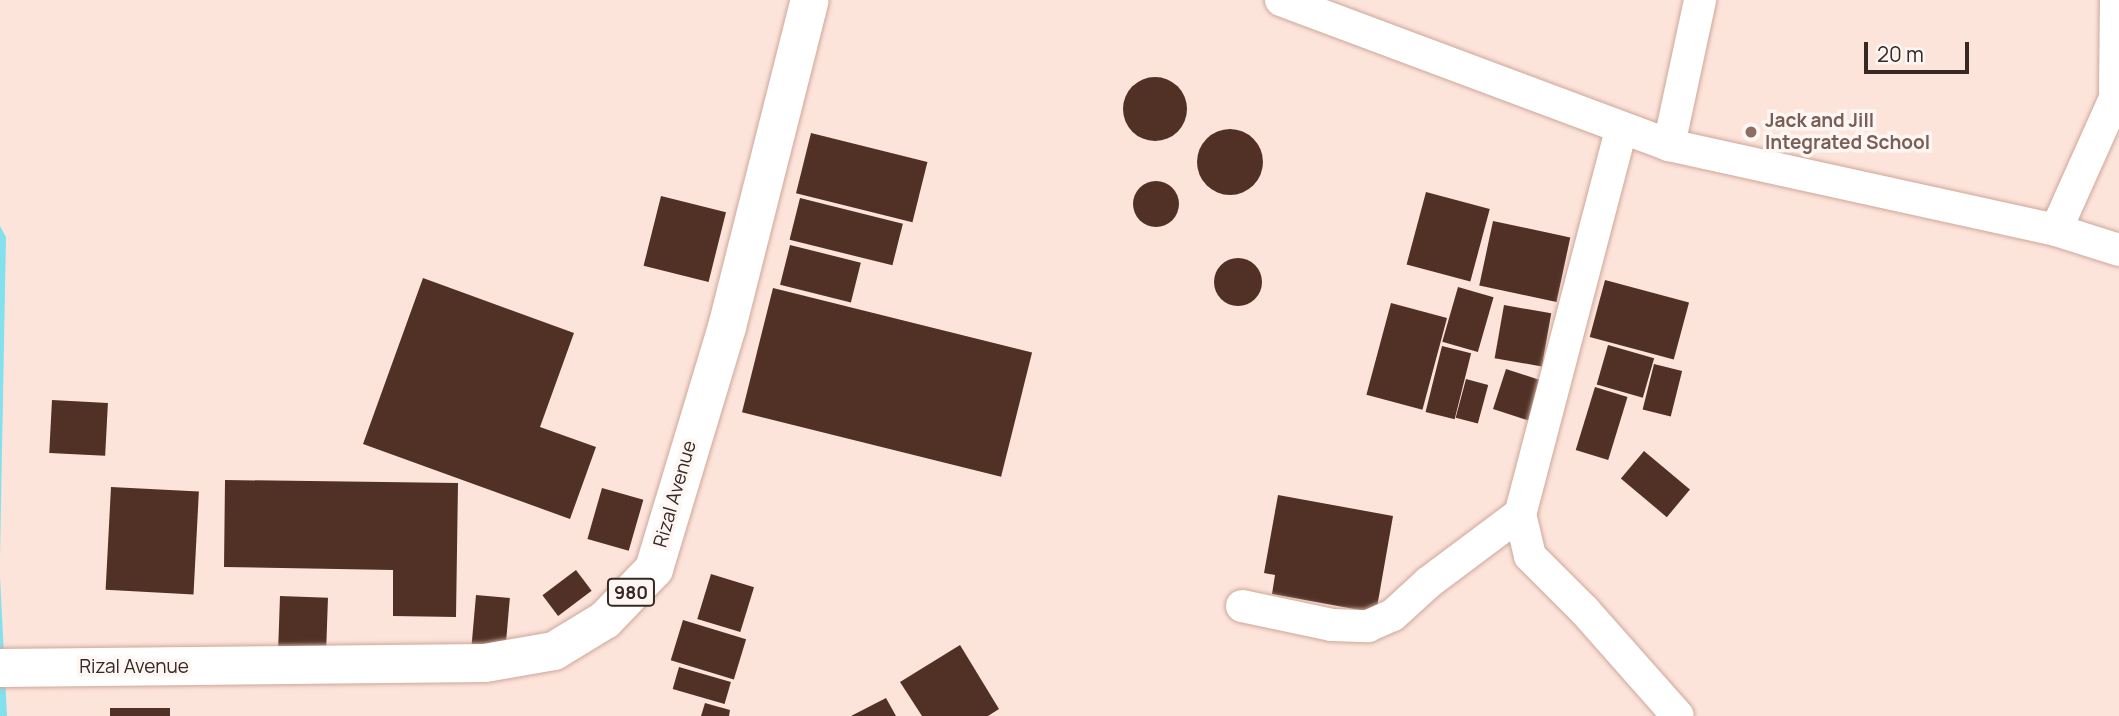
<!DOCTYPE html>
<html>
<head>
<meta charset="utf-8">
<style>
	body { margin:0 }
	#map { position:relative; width:2119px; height:716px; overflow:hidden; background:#fde4db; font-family:Manrope,sans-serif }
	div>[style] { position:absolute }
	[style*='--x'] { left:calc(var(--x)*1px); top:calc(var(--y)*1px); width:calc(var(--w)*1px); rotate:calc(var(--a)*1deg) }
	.water>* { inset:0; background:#82e1ec }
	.building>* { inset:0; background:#513126; transform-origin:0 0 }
	.round { border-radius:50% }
	.roads { filter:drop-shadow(0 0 2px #cea799) drop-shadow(0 0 2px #cea799) }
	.minor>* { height:32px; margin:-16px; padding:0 16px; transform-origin:16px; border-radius:16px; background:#fff }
	.primary>* { height:38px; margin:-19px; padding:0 19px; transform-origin:19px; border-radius:19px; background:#fff }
	.dots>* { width:19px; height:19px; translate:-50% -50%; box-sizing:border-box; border:4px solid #fef6f3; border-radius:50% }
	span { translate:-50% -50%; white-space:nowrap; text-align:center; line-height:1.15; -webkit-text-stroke:7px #fef6f3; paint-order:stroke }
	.shield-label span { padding:2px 5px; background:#fef6f3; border:2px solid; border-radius:5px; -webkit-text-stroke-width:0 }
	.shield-label { font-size:18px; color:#372823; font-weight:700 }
	.education-label { font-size:19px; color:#785e54; font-weight:700 }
	.left { translate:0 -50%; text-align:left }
	.street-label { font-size:19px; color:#372823 }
	.scale { position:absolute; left:1864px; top:42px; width:105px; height:32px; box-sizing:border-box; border:4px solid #372823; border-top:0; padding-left:9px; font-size:21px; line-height:24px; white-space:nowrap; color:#372823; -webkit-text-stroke:5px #fef6f3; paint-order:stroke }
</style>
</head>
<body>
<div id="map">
	<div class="water">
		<div style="clip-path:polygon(0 226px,6px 237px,0 558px)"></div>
		<div style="clip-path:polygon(0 576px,7px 716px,0 716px)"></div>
	</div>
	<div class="building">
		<div class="round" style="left:1123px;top:77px;width:64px;height:64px"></div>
		<div class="round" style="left:1197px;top:129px;width:66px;height:66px"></div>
		<div style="left:811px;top:133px;width:120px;height:62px;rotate:14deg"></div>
		<div class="round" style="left:1133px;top:181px;width:46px;height:46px"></div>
		<div style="left:1426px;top:192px;width:66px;height:75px;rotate:15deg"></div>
		<div style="left:661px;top:196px;width:67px;height:72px;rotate:14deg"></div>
		<div style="left:800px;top:198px;width:106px;height:43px;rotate:14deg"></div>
		<div style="left:1493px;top:221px;width:79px;height:66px;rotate:12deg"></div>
		<div style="left:790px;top:245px;width:73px;height:41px;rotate:14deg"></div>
		<div class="round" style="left:1214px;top:258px;width:48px;height:48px"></div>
		<div style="clip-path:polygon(423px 278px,574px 333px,540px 427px,596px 447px,570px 519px,363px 444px)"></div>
		<div style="left:1605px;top:280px;width:87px;height:59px;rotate:15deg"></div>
		<div style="left:1458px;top:287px;width:37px;height:57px;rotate:16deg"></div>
		<div style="left:773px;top:288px;width:267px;height:128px;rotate:14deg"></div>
		<div style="left:1391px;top:303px;width:58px;height:95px;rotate:15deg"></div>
		<div style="left:1504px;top:305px;width:48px;height:54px;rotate:10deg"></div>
		<div style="left:1608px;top:345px;width:48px;height:41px;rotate:16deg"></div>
		<div style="left:1442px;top:346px;width:30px;height:68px;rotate:14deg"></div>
		<div style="left:1654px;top:364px;width:29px;height:47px;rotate:14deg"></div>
		<div style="left:1506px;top:369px;width:45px;height:42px;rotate:18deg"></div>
		<div style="left:1466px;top:379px;width:23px;height:40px;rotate:15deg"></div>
		<div style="left:1595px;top:387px;width:34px;height:66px;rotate:17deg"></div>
		<div style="left:52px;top:400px;width:56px;height:53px;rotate:3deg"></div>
		<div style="left:1644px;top:451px;width:60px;height:36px;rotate:40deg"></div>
		<div style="clip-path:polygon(225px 480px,458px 483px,456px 617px,393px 616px,393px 570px,224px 567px)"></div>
		<div style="left:111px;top:487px;width:88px;height:103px;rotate:3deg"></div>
		<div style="left:602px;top:488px;width:43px;height:53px;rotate:16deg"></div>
		<div style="clip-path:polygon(1278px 495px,1393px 516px,1376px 613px,1272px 594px,1275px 575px,1264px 573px)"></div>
		<div style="left:576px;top:570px;width:26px;height:42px;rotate:53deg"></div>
		<div style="left:711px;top:574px;width:45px;height:47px;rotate:17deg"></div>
		<div style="left:476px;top:595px;width:34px;height:51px;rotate:5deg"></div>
		<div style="left:280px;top:596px;width:48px;height:54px;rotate:2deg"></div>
		<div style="left:683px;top:620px;width:66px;height:42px;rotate:17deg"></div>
		<div style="clip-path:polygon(960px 645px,999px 709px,988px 716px,922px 716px,900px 682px)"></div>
		<div style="left:679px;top:667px;width:54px;height:23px;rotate:16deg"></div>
		<div style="clip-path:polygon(886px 698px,896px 716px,851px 716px)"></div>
		<div style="clip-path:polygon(705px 703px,730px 710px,729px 716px,701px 716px)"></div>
		<div style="left:170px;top:708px;width:8px;height:60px;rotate:90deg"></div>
	</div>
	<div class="roads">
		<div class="minor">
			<div style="--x:1281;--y:0;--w:414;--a:20.5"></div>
			<div style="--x:1669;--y:145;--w:396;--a:12.4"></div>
			<div style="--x:2056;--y:230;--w:66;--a:17.6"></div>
			<div style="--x:2115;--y:92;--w:92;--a:-89.4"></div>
			<div style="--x:1621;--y:130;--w:397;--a:104.7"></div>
			<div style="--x:1520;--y:514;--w:43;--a:76.6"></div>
			<div style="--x:1530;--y:556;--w:78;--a:45"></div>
			<div style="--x:1585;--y:611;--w:140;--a:48.5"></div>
			<div style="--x:1669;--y:145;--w:148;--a:-77.9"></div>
			<div style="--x:2056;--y:230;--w:154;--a:-65.9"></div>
			<div style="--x:1242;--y:606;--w:92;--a:11.9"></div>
			<div style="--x:1332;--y:625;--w:36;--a:2"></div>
			<div style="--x:1368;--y:626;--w:27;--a:-24"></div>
			<div style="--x:1393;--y:615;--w:49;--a:-42.5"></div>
			<div style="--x:1429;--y:582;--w:114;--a:-36.8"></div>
		</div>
		<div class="primary">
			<div style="--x:0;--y:668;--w:485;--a:-0.6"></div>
			<div style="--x:485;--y:663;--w:70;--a:-9.9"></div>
			<div style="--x:554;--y:651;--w:60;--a:-31.3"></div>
			<div style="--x:605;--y:620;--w:71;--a:-46.1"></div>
			<div style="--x:654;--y:569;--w:253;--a:-73.2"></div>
			<div style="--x:727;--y:327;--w:337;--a:-75.8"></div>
		</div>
	</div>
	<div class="dots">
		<div style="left:1751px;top:132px;background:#8d6e63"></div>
	</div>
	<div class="shield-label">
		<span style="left:631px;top:592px">980</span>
	</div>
	<div class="education-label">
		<span class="left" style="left:1765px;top:132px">Jack and Jill<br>Integrated School</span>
	</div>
	<div class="street-label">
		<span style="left:675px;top:494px;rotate:-74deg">Rizal Avenue</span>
		<span style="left:134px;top:667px">Rizal Avenue</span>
	</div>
	<div class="scale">20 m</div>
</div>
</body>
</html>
